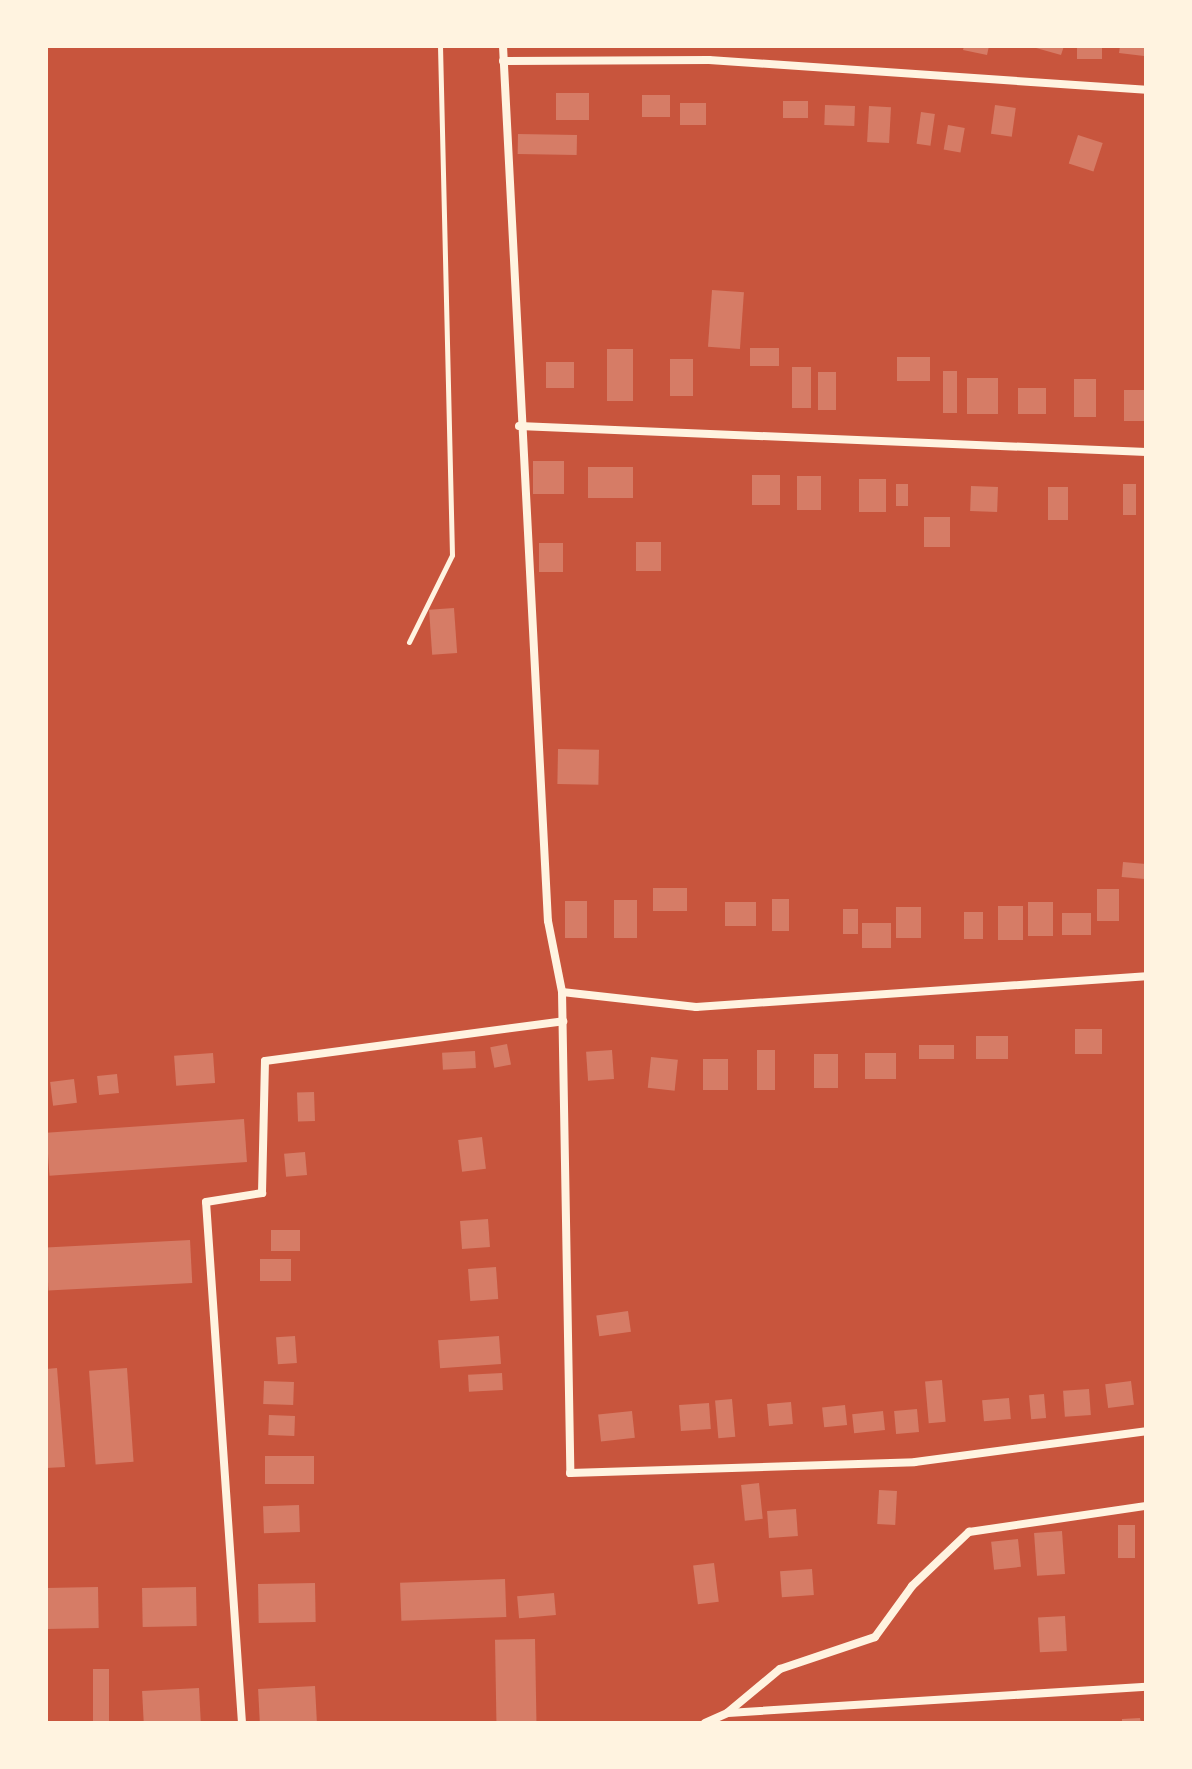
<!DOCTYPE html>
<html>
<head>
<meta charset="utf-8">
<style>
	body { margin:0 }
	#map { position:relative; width:1192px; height:1769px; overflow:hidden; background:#c8553d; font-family:"Roboto Condensed",sans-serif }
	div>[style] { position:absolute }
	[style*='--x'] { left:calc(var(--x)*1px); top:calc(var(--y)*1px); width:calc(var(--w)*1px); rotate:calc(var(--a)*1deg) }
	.building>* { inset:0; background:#d67c66; transform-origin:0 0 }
	.service>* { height:5px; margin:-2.5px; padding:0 2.5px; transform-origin:2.5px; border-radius:2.5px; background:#fff3e0 }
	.minor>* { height:8px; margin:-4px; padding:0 4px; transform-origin:4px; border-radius:4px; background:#fff3e0 }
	span { translate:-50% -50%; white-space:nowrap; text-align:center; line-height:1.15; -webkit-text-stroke:6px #fff3e0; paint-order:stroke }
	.frame { position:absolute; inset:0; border:48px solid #fff3e0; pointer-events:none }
</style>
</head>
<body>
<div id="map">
	<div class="building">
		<div style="clip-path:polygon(964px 46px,989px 46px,987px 55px,963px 50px)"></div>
		<div style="clip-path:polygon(1029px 46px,1064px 46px,1061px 55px)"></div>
		<div style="left:1077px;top:46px;width:25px;height:13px"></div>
		<div style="clip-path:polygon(1120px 46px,1145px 46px,1144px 56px,1119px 53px)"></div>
		<div style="left:556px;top:93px;width:33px;height:27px"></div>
		<div style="left:642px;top:95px;width:28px;height:22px"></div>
		<div style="left:783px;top:101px;width:25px;height:17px"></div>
		<div style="left:680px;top:103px;width:26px;height:22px"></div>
		<div style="left:825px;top:105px;width:30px;height:20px;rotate:2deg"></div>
		<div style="left:995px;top:105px;width:21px;height:29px;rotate:8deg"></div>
		<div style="left:869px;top:106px;width:22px;height:36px;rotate:3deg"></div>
		<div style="left:921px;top:112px;width:14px;height:32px;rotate:8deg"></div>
		<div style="left:948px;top:125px;width:17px;height:25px;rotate:10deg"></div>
		<div style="left:518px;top:134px;width:59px;height:20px;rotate:1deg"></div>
		<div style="left:1078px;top:135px;width:26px;height:30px;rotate:18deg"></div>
		<div style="left:712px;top:290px;width:32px;height:57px;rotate:4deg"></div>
		<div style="left:750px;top:348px;width:29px;height:18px"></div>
		<div style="left:607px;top:349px;width:26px;height:52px"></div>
		<div style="left:897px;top:357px;width:33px;height:24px"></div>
		<div style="left:670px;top:359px;width:23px;height:37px"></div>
		<div style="left:546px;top:362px;width:28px;height:26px"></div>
		<div style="left:792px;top:367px;width:19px;height:41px"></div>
		<div style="left:943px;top:371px;width:14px;height:42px"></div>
		<div style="left:818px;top:372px;width:18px;height:38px"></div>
		<div style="left:967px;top:378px;width:31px;height:36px"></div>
		<div style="left:1074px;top:379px;width:22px;height:38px"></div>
		<div style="left:1018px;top:388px;width:28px;height:26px"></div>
		<div style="left:1124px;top:390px;width:22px;height:31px"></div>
		<div style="left:533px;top:461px;width:31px;height:33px"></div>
		<div style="left:588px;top:467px;width:45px;height:31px"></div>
		<div style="left:752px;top:475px;width:28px;height:30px"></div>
		<div style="left:797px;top:476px;width:24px;height:34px"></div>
		<div style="left:859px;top:479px;width:27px;height:33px"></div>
		<div style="left:896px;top:484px;width:12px;height:22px"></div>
		<div style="left:1123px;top:484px;width:13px;height:31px"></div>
		<div style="left:971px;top:486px;width:27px;height:25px;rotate:2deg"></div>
		<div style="left:1048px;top:487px;width:20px;height:33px"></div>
		<div style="left:924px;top:517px;width:26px;height:30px"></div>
		<div style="left:636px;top:542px;width:25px;height:29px"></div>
		<div style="left:539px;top:543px;width:24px;height:29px"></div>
		<div style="left:454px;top:608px;width:45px;height:25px;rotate:86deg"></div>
		<div style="left:558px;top:749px;width:41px;height:35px;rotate:1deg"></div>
		<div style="left:1123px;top:862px;width:23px;height:15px;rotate:5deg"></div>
		<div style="left:653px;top:888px;width:34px;height:23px"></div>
		<div style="left:1097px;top:889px;width:22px;height:32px"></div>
		<div style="left:772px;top:899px;width:17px;height:32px"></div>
		<div style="left:614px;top:900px;width:23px;height:38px"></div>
		<div style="left:565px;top:901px;width:22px;height:37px"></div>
		<div style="left:725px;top:902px;width:31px;height:24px"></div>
		<div style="left:1028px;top:902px;width:25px;height:34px"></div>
		<div style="left:998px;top:906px;width:25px;height:34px"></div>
		<div style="left:896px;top:907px;width:25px;height:31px"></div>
		<div style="left:843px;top:909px;width:15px;height:25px"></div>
		<div style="left:964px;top:912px;width:19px;height:27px"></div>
		<div style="left:1062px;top:913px;width:29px;height:22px"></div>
		<div style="left:862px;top:923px;width:29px;height:25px"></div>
		<div style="left:1075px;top:1029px;width:27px;height:25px"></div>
		<div style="left:976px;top:1036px;width:32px;height:23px"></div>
		<div style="left:507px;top:1044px;width:21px;height:17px;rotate:79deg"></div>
		<div style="left:919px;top:1045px;width:35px;height:14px"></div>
		<div style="left:612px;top:1050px;width:29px;height:26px;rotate:86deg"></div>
		<div style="left:775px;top:1050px;width:40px;height:18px;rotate:90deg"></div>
		<div style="left:475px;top:1051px;width:17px;height:33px;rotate:87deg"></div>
		<div style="left:213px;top:1053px;width:30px;height:39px;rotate:86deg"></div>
		<div style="left:865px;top:1053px;width:31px;height:26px"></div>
		<div style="left:814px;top:1054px;width:24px;height:34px"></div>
		<div style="left:651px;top:1057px;width:27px;height:31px;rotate:6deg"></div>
		<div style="left:703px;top:1059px;width:25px;height:31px"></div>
		<div style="left:117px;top:1074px;width:19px;height:20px;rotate:84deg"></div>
		<div style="left:74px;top:1079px;width:24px;height:24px;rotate:83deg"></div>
		<div style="left:314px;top:1092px;width:29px;height:17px;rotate:88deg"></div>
		<div style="left:244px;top:1119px;width:43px;height:198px;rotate:86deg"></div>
		<div style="left:482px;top:1137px;width:32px;height:24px;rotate:83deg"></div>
		<div style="left:305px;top:1152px;width:23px;height:21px;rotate:85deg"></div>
		<div style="left:488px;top:1219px;width:28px;height:28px;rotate:86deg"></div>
		<div style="left:271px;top:1230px;width:29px;height:21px"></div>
		<div style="left:190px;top:1240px;width:43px;height:144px;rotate:87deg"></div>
		<div style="left:291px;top:1259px;width:22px;height:31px;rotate:90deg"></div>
		<div style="left:496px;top:1267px;width:32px;height:28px;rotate:86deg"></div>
		<div style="left:628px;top:1311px;width:21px;height:32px;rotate:82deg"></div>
		<div style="left:295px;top:1336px;width:27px;height:19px;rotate:86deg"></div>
		<div style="left:499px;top:1336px;width:28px;height:61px;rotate:86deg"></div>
		<div style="clip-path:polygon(57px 1368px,65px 1467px,46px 1468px,46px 1369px)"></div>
		<div style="left:127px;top:1368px;width:94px;height:38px;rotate:86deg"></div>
		<div style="left:502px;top:1373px;width:17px;height:34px;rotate:87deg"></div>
		<div style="left:942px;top:1380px;width:42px;height:17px;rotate:85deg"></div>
		<div style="left:264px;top:1381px;width:30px;height:23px;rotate:2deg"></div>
		<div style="left:1131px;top:1381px;width:24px;height:26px;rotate:83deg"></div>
		<div style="left:1089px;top:1389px;width:26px;height:26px;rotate:86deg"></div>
		<div style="left:1044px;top:1394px;width:24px;height:15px;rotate:85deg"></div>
		<div style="left:1009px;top:1398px;width:21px;height:27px;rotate:85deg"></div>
		<div style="left:732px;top:1399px;width:38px;height:17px;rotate:85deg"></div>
		<div style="left:791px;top:1402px;width:22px;height:24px;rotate:85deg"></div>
		<div style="left:709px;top:1403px;width:26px;height:30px;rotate:86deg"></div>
		<div style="left:845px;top:1405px;width:20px;height:23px;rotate:84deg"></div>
		<div style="left:917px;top:1409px;width:23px;height:23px;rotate:85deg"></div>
		<div style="left:632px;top:1411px;width:27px;height:34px;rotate:84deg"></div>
		<div style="left:883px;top:1411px;width:19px;height:31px;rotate:84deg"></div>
		<div style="left:269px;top:1415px;width:26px;height:20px;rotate:2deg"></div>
		<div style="left:314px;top:1456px;width:28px;height:49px;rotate:90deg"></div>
		<div style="left:759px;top:1483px;width:36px;height:18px;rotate:84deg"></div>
		<div style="left:879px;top:1490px;width:18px;height:34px;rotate:3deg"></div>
		<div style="left:299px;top:1505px;width:27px;height:36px;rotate:88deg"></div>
		<div style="left:796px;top:1509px;width:27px;height:29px;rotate:86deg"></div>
		<div style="left:1118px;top:1525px;width:17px;height:33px"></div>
		<div style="left:1062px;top:1531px;width:43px;height:28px;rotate:86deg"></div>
		<div style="left:1018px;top:1539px;width:28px;height:27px;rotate:84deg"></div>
		<div style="left:714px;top:1563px;width:39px;height:21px;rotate:83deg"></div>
		<div style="left:812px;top:1569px;width:26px;height:32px;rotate:86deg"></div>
		<div style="left:505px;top:1579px;width:38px;height:105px;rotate:88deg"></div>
		<div style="left:315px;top:1583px;width:39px;height:57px;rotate:89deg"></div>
		<div style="left:98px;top:1587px;width:41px;height:52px;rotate:89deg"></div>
		<div style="left:196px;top:1587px;width:39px;height:54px;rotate:89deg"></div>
		<div style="left:554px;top:1593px;width:22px;height:37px;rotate:85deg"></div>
		<div style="left:1065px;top:1616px;width:35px;height:27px;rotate:87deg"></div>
		<div style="left:535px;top:1639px;width:84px;height:40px;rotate:89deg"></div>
		<div style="left:93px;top:1669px;width:16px;height:54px"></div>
		<div style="left:315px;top:1686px;width:37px;height:57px;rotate:87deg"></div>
		<div style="left:199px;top:1688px;width:35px;height:57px;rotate:87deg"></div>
		<div style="clip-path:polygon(1140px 1718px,1141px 1723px,1122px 1723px,1122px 1719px)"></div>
	</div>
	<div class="service">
		<div style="--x:409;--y:642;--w:97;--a:-63.7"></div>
		<div style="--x:452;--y:555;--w:509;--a:-91.35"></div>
	</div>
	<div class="minor">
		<div style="--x:503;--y:46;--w:876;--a:87.06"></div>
		<div style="--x:548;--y:921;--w:72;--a:78.8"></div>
		<div style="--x:562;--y:992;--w:481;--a:89"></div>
		<div style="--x:570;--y:1473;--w:345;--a:-1.8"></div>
		<div style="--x:915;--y:1462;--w:233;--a:-7.6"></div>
		<div style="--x:503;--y:61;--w:206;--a:-0.3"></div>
		<div style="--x:709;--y:60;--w:438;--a:3.9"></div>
		<div style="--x:519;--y:426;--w:628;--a:2.37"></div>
		<div style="--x:562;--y:992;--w:135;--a:6.4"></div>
		<div style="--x:696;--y:1007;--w:451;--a:-3.9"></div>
		<div style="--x:728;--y:1713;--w:419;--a:-3.6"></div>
		<div style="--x:242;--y:1723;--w:522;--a:-93.95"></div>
		<div style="--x:206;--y:1202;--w:57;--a:-9.1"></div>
		<div style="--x:262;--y:1193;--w:132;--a:-88.7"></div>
		<div style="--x:265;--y:1061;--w:301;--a:-7.6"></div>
		<div style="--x:705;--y:1723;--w:24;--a:-24"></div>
		<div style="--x:727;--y:1713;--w:69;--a:-39.7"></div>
		<div style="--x:780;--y:1669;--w:100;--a:-18.6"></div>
		<div style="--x:875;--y:1637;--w:63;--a:-54"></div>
		<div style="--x:912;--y:1586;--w:79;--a:-43.5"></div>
		<div style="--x:969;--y:1532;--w:179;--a:-8.4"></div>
	</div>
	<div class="frame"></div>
</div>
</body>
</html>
